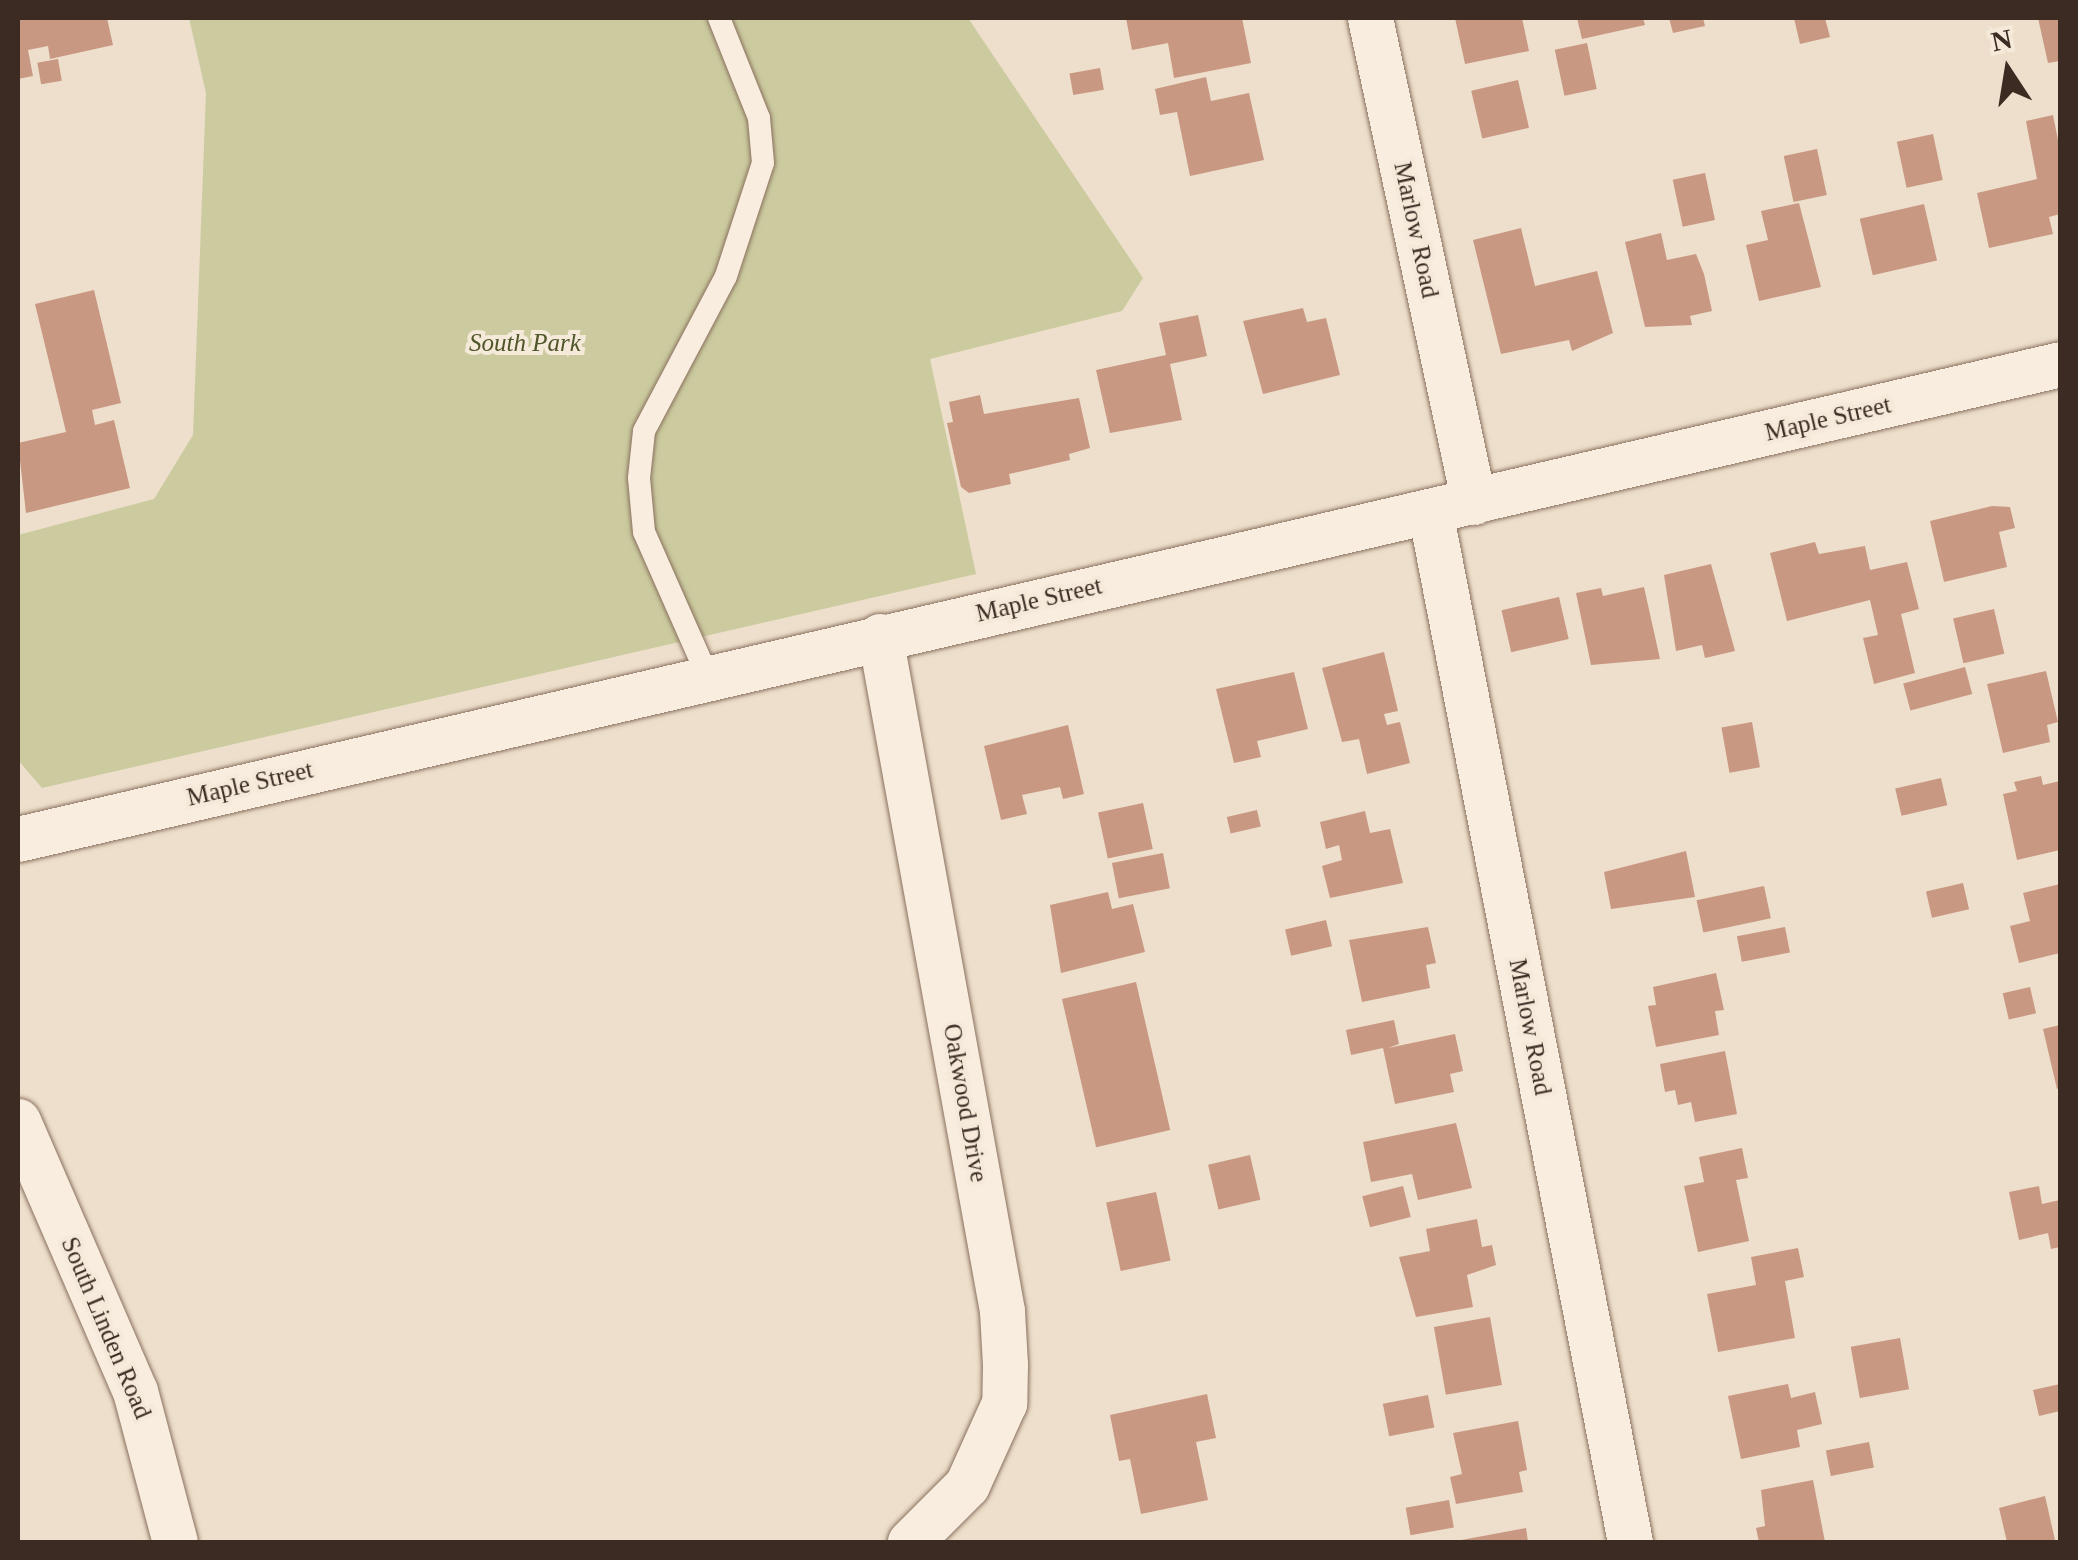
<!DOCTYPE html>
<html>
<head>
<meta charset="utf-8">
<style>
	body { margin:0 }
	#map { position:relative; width:2078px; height:1560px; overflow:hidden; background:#eddfcb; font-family:"Times New Roman",serif }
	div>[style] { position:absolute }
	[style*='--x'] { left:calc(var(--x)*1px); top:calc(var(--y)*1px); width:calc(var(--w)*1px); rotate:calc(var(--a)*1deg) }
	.green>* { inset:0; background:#cbcb9f }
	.building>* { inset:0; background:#c99883; transform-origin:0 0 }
	.roads { filter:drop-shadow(0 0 2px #8a715f) drop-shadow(0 0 2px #8a715f) }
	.lane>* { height:22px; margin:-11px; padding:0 11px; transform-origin:11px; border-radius:11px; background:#f8edde }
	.street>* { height:45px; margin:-22.5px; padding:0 22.5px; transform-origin:22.5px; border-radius:22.5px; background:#f8edde }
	span { translate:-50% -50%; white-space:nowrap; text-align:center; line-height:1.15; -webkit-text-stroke:8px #f5eada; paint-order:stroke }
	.street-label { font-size:25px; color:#3b2b22 }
	.park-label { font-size:25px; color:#50562a; font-style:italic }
	.frame { position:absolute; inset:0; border:20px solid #3b2b22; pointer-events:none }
	.north { position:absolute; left:1958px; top:20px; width:100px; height:100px; -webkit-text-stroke:8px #f5eada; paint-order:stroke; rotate:348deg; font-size:28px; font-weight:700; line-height:40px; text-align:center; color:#3b2b22 }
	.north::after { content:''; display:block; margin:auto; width:35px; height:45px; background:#3b2b22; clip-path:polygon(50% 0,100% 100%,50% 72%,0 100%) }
</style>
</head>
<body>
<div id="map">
	<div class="green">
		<div style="clip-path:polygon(189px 18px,968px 18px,1143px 278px,1122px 311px,930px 359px,976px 574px,42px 788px,18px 760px,18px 535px,154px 499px,193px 435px,206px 93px)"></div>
	</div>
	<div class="building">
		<div style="clip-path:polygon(18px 18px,107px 18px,113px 45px,50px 59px,48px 46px,28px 50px,33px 76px,18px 79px)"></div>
		<div style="clip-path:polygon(1126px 18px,1242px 18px,1251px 63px,1174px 78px,1168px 43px,1132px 50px)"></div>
		<div style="clip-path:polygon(1455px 18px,1522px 18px,1529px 51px,1465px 64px)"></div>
		<div style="clip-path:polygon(1577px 18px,1643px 18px,1645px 25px,1582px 39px)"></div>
		<div style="clip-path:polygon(1669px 18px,1703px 18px,1705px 26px,1673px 33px)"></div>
		<div style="clip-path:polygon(1794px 18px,1825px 18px,1830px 37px,1800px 44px)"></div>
		<div style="clip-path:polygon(2038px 18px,2060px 18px,2060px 61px,2048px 63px)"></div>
		<div style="left:1587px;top:43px;width:47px;height:33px;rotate:78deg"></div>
		<div style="left:58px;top:59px;width:22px;height:21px;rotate:80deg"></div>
		<div style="left:1100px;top:68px;width:22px;height:31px;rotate:80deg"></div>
		<div style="clip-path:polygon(1206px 77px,1211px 101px,1249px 93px,1264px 160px,1190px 176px,1177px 112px,1160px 115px,1155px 89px)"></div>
		<div style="left:1518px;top:80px;width:49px;height:48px;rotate:77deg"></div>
		<div style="clip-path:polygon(2053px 115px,2060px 150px,2060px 214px,2049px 217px,2053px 234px,1989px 248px,1977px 193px,2037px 179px,2026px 121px)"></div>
		<div style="left:1933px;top:134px;width:47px;height:37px;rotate:78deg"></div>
		<div style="left:1817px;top:149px;width:47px;height:34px;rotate:78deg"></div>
		<div style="left:1705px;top:173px;width:48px;height:33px;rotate:78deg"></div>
		<div style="clip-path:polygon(1799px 203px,1821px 287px,1759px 301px,1746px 245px,1768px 240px,1761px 211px)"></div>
		<div style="left:1924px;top:204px;width:58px;height:66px;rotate:77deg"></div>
		<div style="clip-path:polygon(1521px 228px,1535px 286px,1597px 271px,1613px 333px,1572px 351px,1569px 340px,1501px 354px,1473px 240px)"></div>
		<div style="clip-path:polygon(1661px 233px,1667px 260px,1696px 254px,1704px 274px,1712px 311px,1690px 316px,1692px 325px,1645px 327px,1625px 242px)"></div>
		<div style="clip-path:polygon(94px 290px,121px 403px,92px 410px,95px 425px,114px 420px,130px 488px,26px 513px,18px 443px,66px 432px,35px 304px)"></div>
		<div style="clip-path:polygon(1303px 308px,1307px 322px,1326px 318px,1340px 375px,1263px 394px,1243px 321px)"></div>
		<div style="clip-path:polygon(1198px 315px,1207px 356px,1170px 364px,1182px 420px,1110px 433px,1096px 370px,1166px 355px,1159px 323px)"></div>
		<div style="clip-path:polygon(980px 395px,984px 414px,1079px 398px,1090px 448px,1069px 454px,1070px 460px,1009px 474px,1011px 484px,969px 493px,961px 487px,947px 423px,953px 422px,949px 402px)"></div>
		<div style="clip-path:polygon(1992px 506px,2010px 507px,2015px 528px,1999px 532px,2007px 567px,1944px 582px,1930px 521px)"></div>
		<div style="clip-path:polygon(1815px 542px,1819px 554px,1865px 546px,1870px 570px,1907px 562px,1919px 609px,1901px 614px,1915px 673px,1874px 684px,1863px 638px,1878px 635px,1870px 600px,1787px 621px,1770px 553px)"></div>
		<div style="clip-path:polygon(1711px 564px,1735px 651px,1705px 658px,1702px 645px,1676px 651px,1664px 575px)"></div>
		<div style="clip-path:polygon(1644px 587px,1660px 659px,1591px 665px,1576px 593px,1601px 588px,1603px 596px)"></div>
		<div style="left:1559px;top:597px;width:43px;height:59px;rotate:77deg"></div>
		<div style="left:1994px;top:609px;width:46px;height:42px;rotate:77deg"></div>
		<div style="clip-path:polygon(1384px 652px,1398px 711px,1384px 714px,1387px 725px,1400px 722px,1410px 763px,1367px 774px,1359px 739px,1342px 742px,1322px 668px)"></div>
		<div style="left:1965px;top:667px;width:28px;height:64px;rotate:75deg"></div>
		<div style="clip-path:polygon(2046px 671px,2058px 722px,2047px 725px,2050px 742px,2003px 753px,1987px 684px)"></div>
		<div style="clip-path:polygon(1294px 672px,1308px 729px,1257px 741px,1261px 757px,1234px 763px,1216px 689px)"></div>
		<div style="left:1752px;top:722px;width:46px;height:31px;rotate:80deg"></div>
		<div style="clip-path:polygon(1068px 725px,1084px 794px,1063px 799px,1060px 787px,1022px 795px,1027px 814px,1001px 820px,984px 746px)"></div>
		<div style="clip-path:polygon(2041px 776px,2043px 785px,2060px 781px,2060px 850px,2017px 860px,2003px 794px,2017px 791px,2014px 782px)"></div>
		<div style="left:1941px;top:778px;width:28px;height:47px;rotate:77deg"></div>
		<div style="left:1143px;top:803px;width:47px;height:46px;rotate:78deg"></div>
		<div style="left:1257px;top:810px;width:17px;height:31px;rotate:77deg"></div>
		<div style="clip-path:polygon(1365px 811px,1370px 833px,1390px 829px,1403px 883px,1330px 898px,1322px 866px,1342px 860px,1339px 845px,1326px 849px,1320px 822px)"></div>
		<div style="clip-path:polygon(1686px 851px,1695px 897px,1611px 909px,1604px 872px)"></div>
		<div style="left:1163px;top:853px;width:36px;height:52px;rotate:79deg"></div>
		<div style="left:1963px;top:883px;width:27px;height:38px;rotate:77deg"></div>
		<div style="clip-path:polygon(2060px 884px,2060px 953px,2019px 963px,2010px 926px,2030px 921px,2023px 893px)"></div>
		<div style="left:1764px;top:886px;width:33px;height:69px;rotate:78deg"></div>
		<div style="clip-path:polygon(1108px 892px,1112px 909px,1133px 904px,1145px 952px,1061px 973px,1050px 905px)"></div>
		<div style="left:1326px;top:920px;width:27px;height:42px;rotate:77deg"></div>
		<div style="clip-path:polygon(1428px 927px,1436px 963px,1426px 965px,1430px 988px,1362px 1002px,1349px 940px)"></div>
		<div style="left:1785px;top:927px;width:26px;height:49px;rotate:79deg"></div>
		<div style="clip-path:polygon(1716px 973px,1724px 1010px,1715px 1011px,1719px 1035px,1656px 1047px,1648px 1006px,1656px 1005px,1653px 987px)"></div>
		<div style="left:1136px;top:982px;width:152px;height:76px;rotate:77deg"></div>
		<div style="left:2030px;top:987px;width:27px;height:28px;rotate:77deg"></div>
		<div style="clip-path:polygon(1394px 1020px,1399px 1044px,1388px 1048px,1455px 1034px,1463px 1071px,1450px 1074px,1454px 1092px,1395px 1104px,1383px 1048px,1351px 1055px,1346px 1030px)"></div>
		<div style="clip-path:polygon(2060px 1025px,2060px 1088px,2057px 1089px,2043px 1029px)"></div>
		<div style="clip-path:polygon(1725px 1051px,1737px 1114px,1695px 1122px,1691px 1102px,1678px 1105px,1675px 1090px,1665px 1092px,1660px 1064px)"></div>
		<div style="clip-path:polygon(1456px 1123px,1472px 1188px,1418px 1200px,1412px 1174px,1371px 1182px,1363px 1142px)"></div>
		<div style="clip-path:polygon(1742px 1148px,1748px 1178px,1736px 1180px,1749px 1241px,1698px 1252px,1684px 1186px,1704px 1182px,1699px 1157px)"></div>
		<div style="left:1250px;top:1155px;width:46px;height:43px;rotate:77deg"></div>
		<div style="left:1403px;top:1186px;width:32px;height:42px;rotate:76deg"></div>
		<div style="clip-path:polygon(2039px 1186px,2042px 1204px,2060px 1200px,2060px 1247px,2051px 1249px,2048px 1233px,2019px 1240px,2009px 1192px)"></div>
		<div style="left:1156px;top:1192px;width:70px;height:51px;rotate:78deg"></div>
		<div style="clip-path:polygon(1477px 1219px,1482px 1247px,1492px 1245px,1496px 1265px,1467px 1275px,1473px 1307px,1416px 1317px,1399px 1257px,1430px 1251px,1426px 1229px)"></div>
		<div style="clip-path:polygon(1798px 1248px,1804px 1277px,1785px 1281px,1795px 1338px,1718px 1352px,1707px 1294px,1756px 1285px,1751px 1257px)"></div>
		<div style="left:1490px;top:1317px;width:69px;height:57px;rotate:80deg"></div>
		<div style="left:1900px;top:1338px;width:52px;height:50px;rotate:80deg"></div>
		<div style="clip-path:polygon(1788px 1384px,1791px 1398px,1815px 1392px,1822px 1424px,1797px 1430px,1800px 1447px,1741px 1459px,1728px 1396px)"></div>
		<div style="clip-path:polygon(2060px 1384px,2060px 1411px,2039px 1416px,2033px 1390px)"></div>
		<div style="clip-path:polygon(1207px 1394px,1216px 1438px,1196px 1442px,1208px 1500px,1141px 1514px,1130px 1459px,1119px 1461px,1110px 1415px)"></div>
		<div style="left:1428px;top:1395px;width:33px;height:46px;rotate:79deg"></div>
		<div style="clip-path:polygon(1518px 1421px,1527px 1470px,1519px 1472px,1523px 1492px,1456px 1504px,1450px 1477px,1462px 1474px,1453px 1433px)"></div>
		<div style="left:1869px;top:1442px;width:26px;height:44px;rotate:79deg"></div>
		<div style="clip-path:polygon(1813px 1480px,1825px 1542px,1759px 1542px,1756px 1528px,1765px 1526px,1761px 1490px)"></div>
		<div style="clip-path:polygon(2045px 1496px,2055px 1540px,2007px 1542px,1999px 1508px)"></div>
		<div style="left:1449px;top:1500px;width:28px;height:44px;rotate:80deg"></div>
		<div style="clip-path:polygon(1526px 1528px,1528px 1542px,1456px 1542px,1456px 1541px)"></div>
	</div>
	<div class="roads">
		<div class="lane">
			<div style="--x:708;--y:677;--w:158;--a:-113.8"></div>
			<div style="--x:644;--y:532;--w:54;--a:-95.3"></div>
			<div style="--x:639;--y:478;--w:47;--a:-83.9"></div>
			<div style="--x:644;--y:431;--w:175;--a:-62.1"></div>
			<div style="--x:726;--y:276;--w:119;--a:-71.9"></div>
			<div style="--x:763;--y:163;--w:45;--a:-95.1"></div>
			<div style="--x:759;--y:118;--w:108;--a:-111.8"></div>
		</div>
		<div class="street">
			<div style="--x:1370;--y:18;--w:495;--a:77.9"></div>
			<div style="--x:1430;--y:511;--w:1050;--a:79.02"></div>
			<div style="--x:880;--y:636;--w:686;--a:79.75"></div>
			<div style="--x:1002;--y:1311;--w:53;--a:86.8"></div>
			<div style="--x:1005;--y:1364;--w:39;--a:91"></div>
			<div style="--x:1004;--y:1403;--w:90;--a:114.3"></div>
			<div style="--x:967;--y:1485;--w:81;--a:135"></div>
			<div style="--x:18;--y:839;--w:2097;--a:-13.09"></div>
			<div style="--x:18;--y:1121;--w:294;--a:66.6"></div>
			<div style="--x:135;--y:1391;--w:156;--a:75.2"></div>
		</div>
	</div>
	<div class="street-label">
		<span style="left:1416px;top:230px;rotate:78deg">Marlow Road</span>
		<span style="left:1828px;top:419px;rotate:-13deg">Maple Street</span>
		<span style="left:1039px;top:600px;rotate:-13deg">Maple Street</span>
		<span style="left:250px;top:784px;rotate:-13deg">Maple Street</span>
		<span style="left:1530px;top:1027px;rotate:79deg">Marlow Road</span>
		<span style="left:965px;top:1103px;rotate:80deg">Oakwood Drive</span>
		<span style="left:106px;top:1328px;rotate:67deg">South Linden Road</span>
	</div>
	<div class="park-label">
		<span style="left:525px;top:343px">South Park</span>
	</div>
	<div class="frame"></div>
	<div class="north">N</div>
</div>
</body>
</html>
